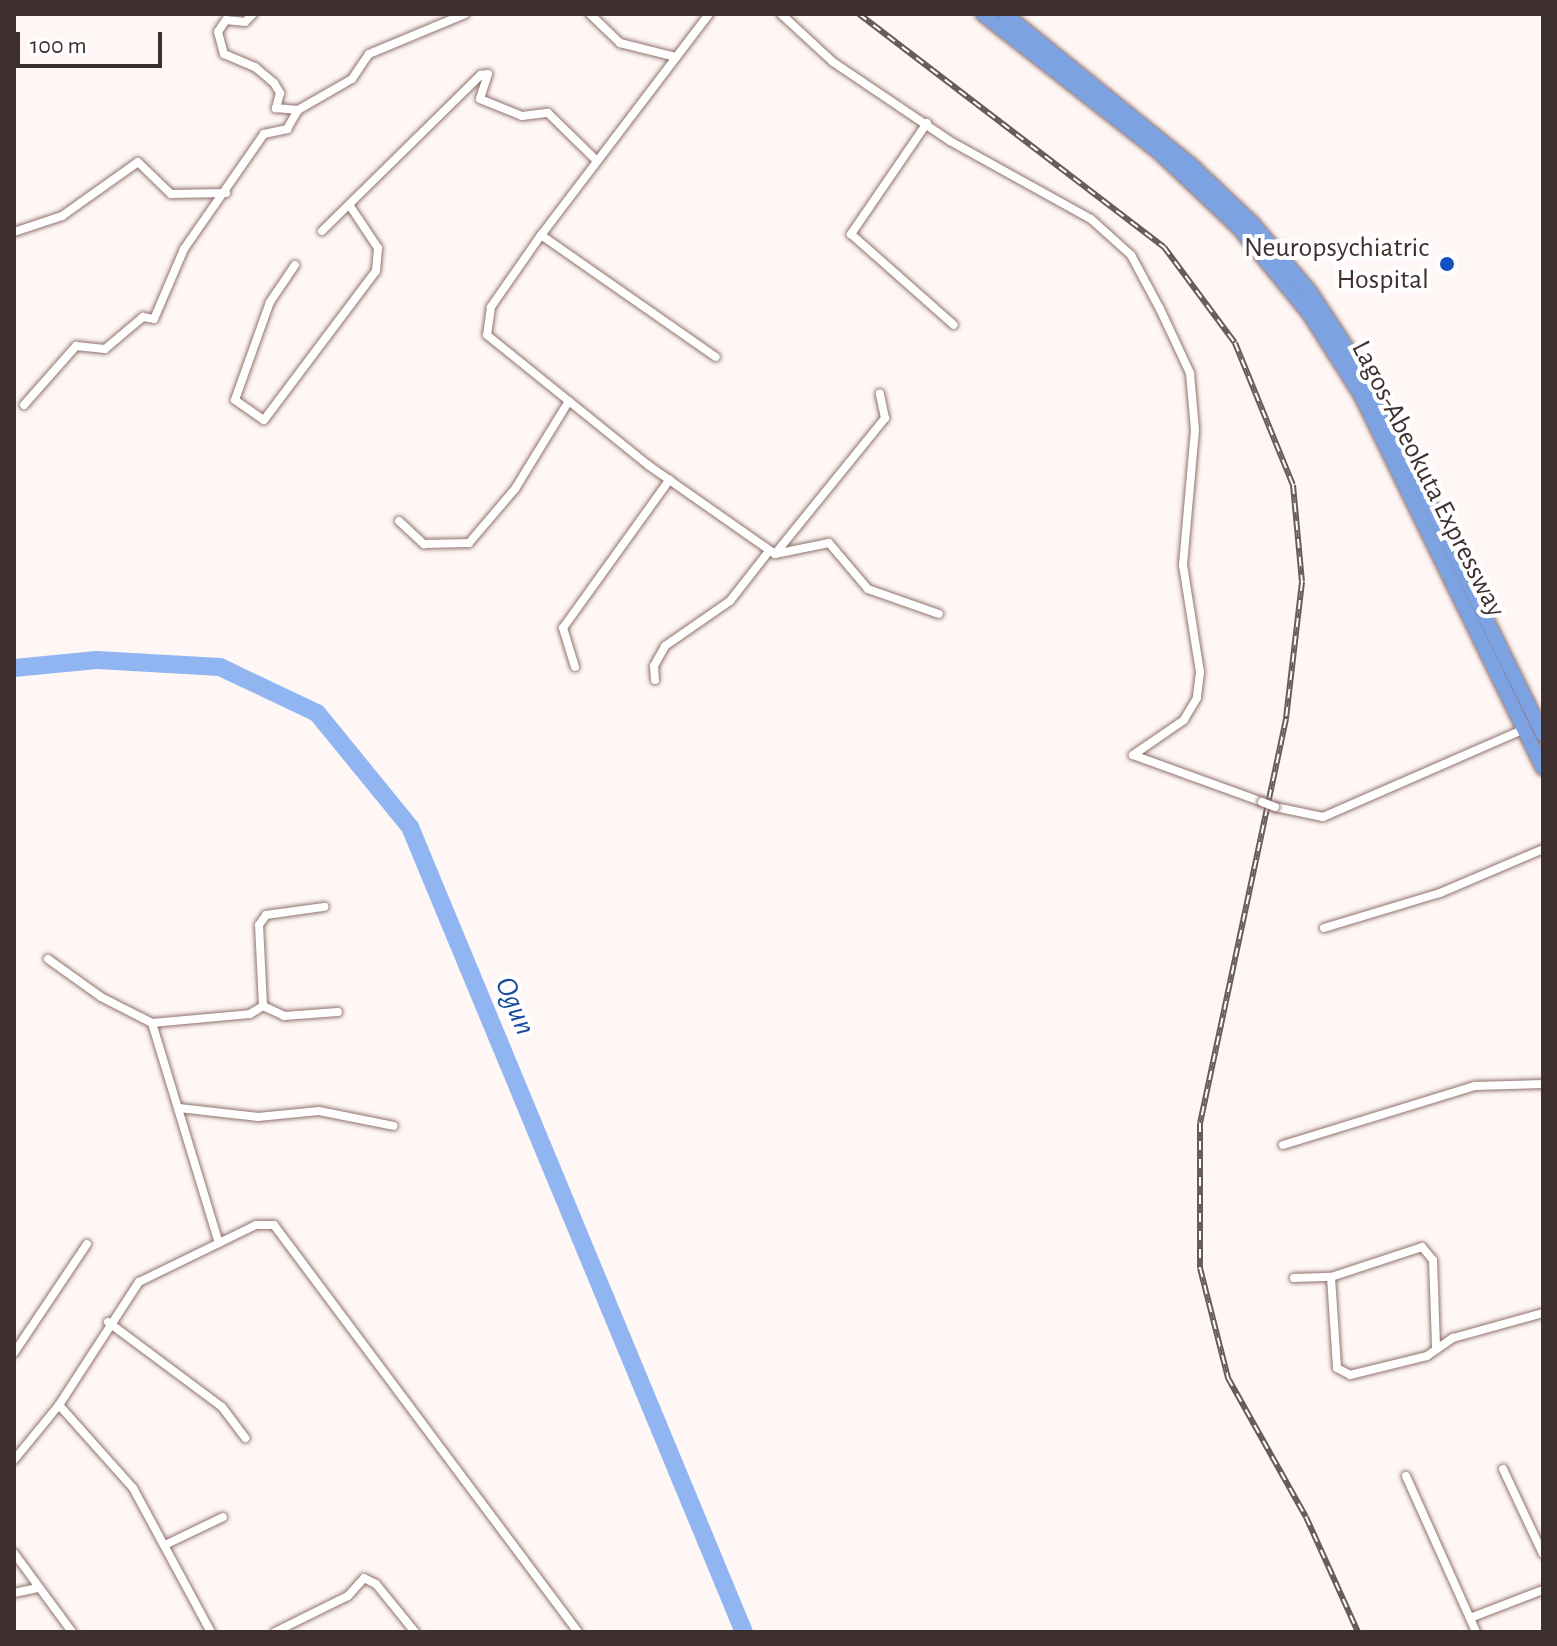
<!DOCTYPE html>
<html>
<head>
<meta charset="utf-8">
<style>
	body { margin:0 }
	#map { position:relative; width:1557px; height:1646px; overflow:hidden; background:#fef7f5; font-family:"Alegreya Sans",sans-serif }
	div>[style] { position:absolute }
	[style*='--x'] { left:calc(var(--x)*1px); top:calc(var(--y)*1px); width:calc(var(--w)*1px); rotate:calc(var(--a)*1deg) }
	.river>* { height:18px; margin:-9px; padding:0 9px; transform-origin:9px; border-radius:9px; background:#91b5f1 }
	.roads { filter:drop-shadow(0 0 2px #91716c) drop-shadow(0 0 2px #91716c) }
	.minor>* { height:8px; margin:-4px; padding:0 4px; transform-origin:4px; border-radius:4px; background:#fff }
	.trunk>* { height:14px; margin:-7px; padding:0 7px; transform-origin:7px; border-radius:7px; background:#7ca2e2 }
	.rail>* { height:6px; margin-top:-3px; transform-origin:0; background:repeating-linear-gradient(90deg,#fff 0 9px,#695d5b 0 18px); box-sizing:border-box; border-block:2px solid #695d5b }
	.bridges { filter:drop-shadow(0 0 2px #91716c) drop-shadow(0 0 2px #91716c) }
	.minor-bridge>* { height:8px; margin:-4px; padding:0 4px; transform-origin:4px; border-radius:4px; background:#fff }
	.dots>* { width:22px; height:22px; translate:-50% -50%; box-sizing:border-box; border:4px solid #fff; border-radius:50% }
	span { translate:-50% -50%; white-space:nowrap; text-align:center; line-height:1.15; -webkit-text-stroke:8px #fff; paint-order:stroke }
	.poi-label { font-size:28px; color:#3d2f2d }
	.right { translate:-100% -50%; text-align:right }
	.street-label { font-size:28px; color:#3d2f2d }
	.water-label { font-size:30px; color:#194ca1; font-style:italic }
	.frame { position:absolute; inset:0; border:16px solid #3d2f2d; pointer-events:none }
	.scale { position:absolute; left:16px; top:32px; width:146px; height:36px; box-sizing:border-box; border:4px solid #3d2f2d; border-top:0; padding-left:10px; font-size:24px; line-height:28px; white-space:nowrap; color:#3d2f2d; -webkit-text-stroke:6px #fff; paint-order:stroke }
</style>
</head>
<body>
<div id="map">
	<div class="river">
		<div style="--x:14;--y:668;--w:83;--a:-5.5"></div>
		<div style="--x:97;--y:660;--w:123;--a:3.3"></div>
		<div style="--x:220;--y:667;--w:107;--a:25.4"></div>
		<div style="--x:317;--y:713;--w:147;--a:50.8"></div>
		<div style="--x:410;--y:827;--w:872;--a:67.47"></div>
	</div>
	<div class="roads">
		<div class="minor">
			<div style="--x:253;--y:14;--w:11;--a:135"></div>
			<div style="--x:245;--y:22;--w:19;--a:-174"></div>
			<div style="--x:226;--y:20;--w:14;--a:124"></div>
			<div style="--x:218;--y:32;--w:23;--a:75"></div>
			<div style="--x:224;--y:54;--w:34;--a:23"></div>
			<div style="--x:255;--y:67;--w:25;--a:40"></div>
			<div style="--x:274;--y:83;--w:12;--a:59"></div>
			<div style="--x:280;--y:93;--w:16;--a:105"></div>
			<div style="--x:276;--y:108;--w:22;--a:5"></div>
			<div style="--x:590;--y:14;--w:42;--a:44"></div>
			<div style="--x:620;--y:43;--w:58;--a:14"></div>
			<div style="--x:709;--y:14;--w:278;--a:127.2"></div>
			<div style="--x:541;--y:235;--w:88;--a:124.8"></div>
			<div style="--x:491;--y:307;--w:28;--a:98"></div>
			<div style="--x:487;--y:335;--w:207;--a:38.9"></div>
			<div style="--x:648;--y:465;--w:155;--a:35"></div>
			<div style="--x:775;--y:554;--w:55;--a:-11.5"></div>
			<div style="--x:829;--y:543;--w:60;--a:49.7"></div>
			<div style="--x:868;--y:589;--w:75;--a:19.4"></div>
			<div style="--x:781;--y:14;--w:71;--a:42.7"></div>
			<div style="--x:833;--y:62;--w:141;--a:34"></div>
			<div style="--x:950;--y:141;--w:161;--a:29"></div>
			<div style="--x:1091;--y:219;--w:54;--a:42"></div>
			<div style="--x:1131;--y:255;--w:61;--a:61.8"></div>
			<div style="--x:1160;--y:309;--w:71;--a:64.9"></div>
			<div style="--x:1190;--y:373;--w:57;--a:85"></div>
			<div style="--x:1195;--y:430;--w:136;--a:95.1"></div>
			<div style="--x:1183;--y:565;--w:108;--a:81"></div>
			<div style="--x:1200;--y:672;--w:26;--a:97"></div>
			<div style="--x:1197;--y:698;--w:26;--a:121"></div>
			<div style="--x:1184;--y:720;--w:62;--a:145.5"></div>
			<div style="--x:927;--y:123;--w:135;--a:124.4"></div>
			<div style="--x:851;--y:234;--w:137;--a:41.5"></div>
			<div style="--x:322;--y:231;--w:223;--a:-44.5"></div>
			<div style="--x:481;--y:75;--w:7;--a:-8"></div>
			<div style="--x:488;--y:74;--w:26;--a:108"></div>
			<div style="--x:480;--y:99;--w:45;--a:22"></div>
			<div style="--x:522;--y:116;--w:26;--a:-7"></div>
			<div style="--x:548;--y:113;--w:67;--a:44.4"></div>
			<div style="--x:14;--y:232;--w:51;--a:-18.4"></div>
			<div style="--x:62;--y:216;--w:93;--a:-35.4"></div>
			<div style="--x:138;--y:162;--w:46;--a:44.1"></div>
			<div style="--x:171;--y:194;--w:55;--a:-1"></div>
			<div style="--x:541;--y:235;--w:213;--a:34.9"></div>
			<div style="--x:295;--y:265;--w:45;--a:124"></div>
			<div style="--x:270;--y:302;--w:104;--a:109.7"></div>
			<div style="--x:235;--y:400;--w:35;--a:35"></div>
			<div style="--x:264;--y:420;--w:186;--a:-53.1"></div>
			<div style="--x:376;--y:271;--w:23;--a:-85"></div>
			<div style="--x:378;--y:248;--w:50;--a:-123.7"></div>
			<div style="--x:24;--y:405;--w:79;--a:-48.6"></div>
			<div style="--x:76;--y:346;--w:29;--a:6"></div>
			<div style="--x:105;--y:349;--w:50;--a:-40.1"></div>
			<div style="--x:143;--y:317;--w:11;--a:10"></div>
			<div style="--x:154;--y:319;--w:76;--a:-66.8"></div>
			<div style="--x:184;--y:249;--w:140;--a:-55.2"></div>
			<div style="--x:264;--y:134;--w:24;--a:-12"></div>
			<div style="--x:287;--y:129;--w:22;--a:-60"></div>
			<div style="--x:298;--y:110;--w:62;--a:-29.9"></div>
			<div style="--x:352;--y:79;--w:30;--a:-56"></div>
			<div style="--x:369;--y:54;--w:104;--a:-22.6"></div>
			<div style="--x:399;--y:521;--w:34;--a:43"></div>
			<div style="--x:424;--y:544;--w:45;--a:-1.3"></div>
			<div style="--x:469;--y:543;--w:71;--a:-49.6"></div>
			<div style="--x:515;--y:489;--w:103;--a:-58.5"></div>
			<div style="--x:775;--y:554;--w:175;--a:-51"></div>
			<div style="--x:885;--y:418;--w:25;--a:-102"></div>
			<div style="--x:575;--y:667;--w:41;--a:-107.1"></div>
			<div style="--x:563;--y:628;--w:183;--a:-54.3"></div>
			<div style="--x:655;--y:680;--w:14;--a:-94"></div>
			<div style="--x:654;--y:666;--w:23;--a:-61"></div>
			<div style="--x:665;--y:646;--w:79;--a:-34.7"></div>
			<div style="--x:730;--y:601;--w:63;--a:-52"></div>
			<div style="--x:1133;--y:755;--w:137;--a:20"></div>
			<div style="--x:1275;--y:807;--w:49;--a:11.8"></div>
			<div style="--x:1323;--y:817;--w:219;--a:-23.6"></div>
			<div style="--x:1324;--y:928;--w:121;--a:-16.8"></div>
			<div style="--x:1440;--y:893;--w:112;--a:-23.1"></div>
			<div style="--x:48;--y:959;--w:65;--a:35.6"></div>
			<div style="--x:101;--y:997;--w:57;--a:27"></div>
			<div style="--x:152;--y:1023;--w:98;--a:-5.2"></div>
			<div style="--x:250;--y:1014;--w:15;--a:-32"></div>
			<div style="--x:263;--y:1006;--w:23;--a:25"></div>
			<div style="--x:284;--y:1016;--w:54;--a:-4.2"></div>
			<div style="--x:263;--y:1006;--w:81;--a:-92.8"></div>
			<div style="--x:259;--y:925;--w:12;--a:-55"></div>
			<div style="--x:266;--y:915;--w:59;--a:-7.9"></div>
			<div style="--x:152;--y:1023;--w:230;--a:73.1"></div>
			<div style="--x:179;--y:1108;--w:80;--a:6.5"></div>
			<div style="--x:258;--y:1117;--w:61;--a:-5.6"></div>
			<div style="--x:319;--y:1111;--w:76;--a:11.3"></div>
			<div style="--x:1283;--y:1145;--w:201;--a:-17.1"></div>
			<div style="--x:1475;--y:1086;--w:68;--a:-1.7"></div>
			<div style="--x:1331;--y:1277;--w:91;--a:86.2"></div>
			<div style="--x:1337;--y:1368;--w:15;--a:28"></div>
			<div style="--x:1350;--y:1375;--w:79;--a:-13.9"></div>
			<div style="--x:1427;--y:1356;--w:32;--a:-35"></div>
			<div style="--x:1453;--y:1338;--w:93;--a:-15.5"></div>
			<div style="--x:1294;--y:1278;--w:37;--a:-2"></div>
			<div style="--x:1331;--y:1277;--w:96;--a:-18.2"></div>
			<div style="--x:1422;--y:1247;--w:17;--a:50"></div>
			<div style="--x:1433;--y:1260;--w:88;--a:88"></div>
			<div style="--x:108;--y:1322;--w:142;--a:36.7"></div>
			<div style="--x:222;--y:1407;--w:39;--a:53"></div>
			<div style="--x:14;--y:1353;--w:131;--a:-56.2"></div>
			<div style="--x:59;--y:1405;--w:111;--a:48.3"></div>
			<div style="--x:133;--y:1488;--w:164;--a:61.6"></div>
			<div style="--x:14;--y:1460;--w:71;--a:-50.7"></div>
			<div style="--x:59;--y:1405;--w:147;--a:-57"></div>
			<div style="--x:139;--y:1282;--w:130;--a:-26"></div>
			<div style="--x:256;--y:1225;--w:18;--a:0"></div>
			<div style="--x:274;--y:1225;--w:508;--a:53.24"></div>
			<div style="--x:1503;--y:1469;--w:94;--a:64.8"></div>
			<div style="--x:1406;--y:1476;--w:171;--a:65.8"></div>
			<div style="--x:167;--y:1544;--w:62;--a:-25.7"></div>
			<div style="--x:14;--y:1553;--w:98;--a:53.7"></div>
			<div style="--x:14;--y:1593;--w:24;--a:-12"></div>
			<div style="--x:1470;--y:1618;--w:78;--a:-21"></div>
			<div style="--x:275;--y:1632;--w:81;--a:-26.3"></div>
			<div style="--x:348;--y:1596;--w:24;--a:-48"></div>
			<div style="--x:364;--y:1578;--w:13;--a:27"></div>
			<div style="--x:376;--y:1584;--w:62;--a:50.9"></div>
		</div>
		<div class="trunk">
			<div style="--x:983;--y:14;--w:225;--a:38.1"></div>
			<div style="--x:1160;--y:153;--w:110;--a:43.5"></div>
			<div style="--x:1240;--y:229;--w:109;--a:50.6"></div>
			<div style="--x:1309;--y:313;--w:97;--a:57.6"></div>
			<div style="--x:1361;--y:395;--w:415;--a:64"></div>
			<div style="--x:1005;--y:14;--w:242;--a:39.1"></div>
			<div style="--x:1193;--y:167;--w:83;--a:43.5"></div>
			<div style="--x:1253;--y:224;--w:89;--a:50"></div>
			<div style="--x:1310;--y:292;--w:111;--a:56.7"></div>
			<div style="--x:1371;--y:385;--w:390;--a:63.8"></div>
		</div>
	</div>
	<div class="rail">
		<div style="--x:859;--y:14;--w:384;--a:37.4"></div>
		<div style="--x:1164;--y:247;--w:119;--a:53.5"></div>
		<div style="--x:1235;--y:343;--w:153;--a:67.8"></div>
		<div style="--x:1293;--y:485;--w:97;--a:84.7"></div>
		<div style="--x:1302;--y:582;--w:138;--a:96.7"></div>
		<div style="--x:1286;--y:719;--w:413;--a:102"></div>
		<div style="--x:1200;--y:1123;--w:145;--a:90"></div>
		<div style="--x:1200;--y:1268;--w:114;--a:75.7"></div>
		<div style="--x:1228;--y:1378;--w:159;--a:60.7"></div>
		<div style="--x:1306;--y:1517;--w:126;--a:65.7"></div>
	</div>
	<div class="bridges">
		<div class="minor-bridge">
			<div style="--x:1262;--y:802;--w:14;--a:21"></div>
		</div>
	</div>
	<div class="dots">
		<div style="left:1447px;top:264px;background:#1053be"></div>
	</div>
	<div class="poi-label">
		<span class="right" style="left:1429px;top:264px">Neuropsychiatric<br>Hospital</span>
	</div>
	<div class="street-label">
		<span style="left:1428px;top:479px;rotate:63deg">Lagos-Abeokuta Expressway</span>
	</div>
	<div class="water-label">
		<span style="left:515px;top:1006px;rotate:67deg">Ogun</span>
	</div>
	<div class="frame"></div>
	<div class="scale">100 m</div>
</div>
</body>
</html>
